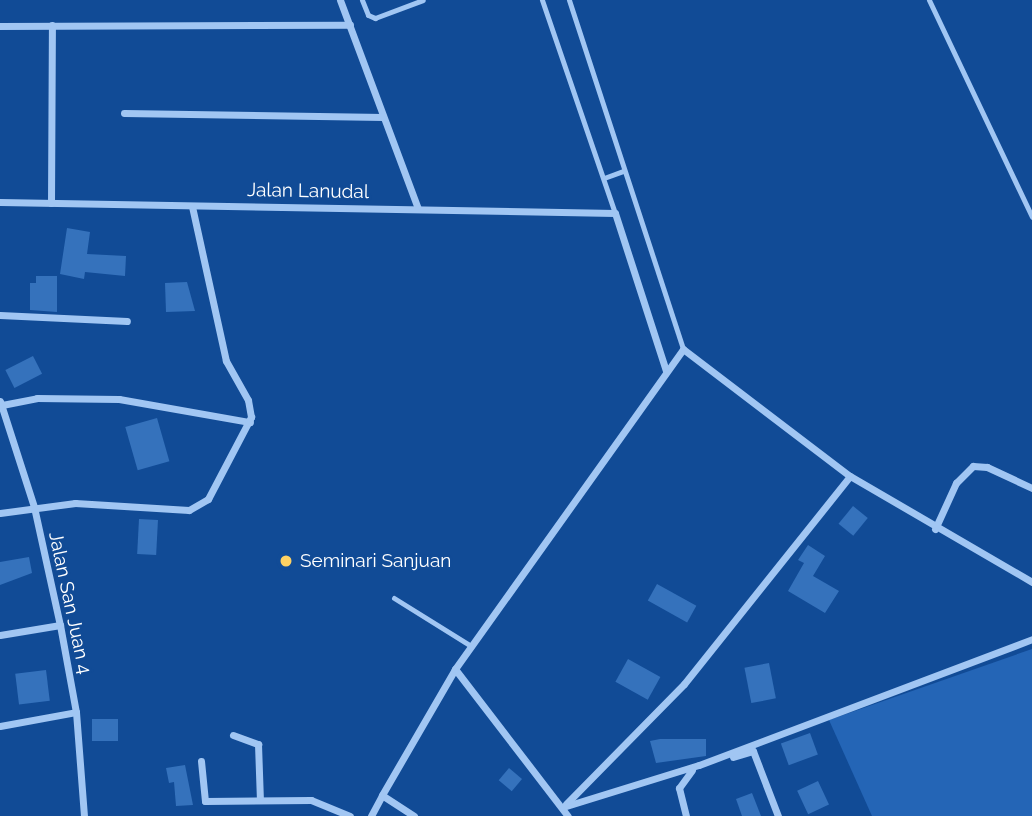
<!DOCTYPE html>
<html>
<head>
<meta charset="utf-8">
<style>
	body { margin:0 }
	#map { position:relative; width:1032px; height:816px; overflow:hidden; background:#114b96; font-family:Raleway,sans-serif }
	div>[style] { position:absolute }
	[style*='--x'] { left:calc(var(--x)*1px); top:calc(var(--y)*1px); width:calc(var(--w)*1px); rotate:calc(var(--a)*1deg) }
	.green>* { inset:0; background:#2465b6 }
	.building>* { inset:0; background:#3572bc; transform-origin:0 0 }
	.service>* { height:5px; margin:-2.5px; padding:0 2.5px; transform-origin:2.5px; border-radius:2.5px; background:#a1c6f3 }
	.minor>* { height:7px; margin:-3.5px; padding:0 3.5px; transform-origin:3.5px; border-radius:3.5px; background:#a1c6f3 }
	.dots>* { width:19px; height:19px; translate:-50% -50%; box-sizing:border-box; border:4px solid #114b96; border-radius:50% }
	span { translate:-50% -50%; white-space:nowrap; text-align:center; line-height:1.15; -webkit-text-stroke:5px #114b96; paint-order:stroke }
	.street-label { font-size:19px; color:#fff }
	.poi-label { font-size:19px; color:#fff }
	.left { translate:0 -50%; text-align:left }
</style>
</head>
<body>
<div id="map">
	<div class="green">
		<div style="clip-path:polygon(1032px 649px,1032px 816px,872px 816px,829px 720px)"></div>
	</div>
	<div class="building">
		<div style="clip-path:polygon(67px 228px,90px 232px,87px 254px,126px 256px,125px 276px,85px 272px,84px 279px,60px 274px)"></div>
		<div style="clip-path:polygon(36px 276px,57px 276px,57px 312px,30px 310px,30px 283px,36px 283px)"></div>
		<div style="clip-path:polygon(187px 282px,195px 311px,166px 312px,165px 283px)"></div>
		<div style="left:33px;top:356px;width:20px;height:31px;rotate:63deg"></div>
		<div style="left:157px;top:418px;width:45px;height:33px;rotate:74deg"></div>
		<div style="left:853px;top:506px;width:19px;height:23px;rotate:39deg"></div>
		<div style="left:139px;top:519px;width:19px;height:35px;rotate:3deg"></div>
		<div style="clip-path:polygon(808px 545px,825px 556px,813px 576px,839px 591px,825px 613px,788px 591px,804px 563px,798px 560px)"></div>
		<div style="clip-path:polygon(29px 557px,32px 573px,0 585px,0 562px)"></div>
		<div style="left:657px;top:584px;width:45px;height:19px;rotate:29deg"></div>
		<div style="left:628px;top:659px;width:37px;height:26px;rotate:29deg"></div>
		<div style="left:769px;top:663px;width:36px;height:25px;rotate:79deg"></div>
		<div style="left:46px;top:670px;width:31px;height:31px;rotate:83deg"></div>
		<div style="left:92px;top:719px;width:26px;height:22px"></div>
		<div style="left:810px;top:733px;width:23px;height:31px;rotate:70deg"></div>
		<div style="clip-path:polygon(660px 739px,706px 739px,706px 756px,656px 763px,650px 741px)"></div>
		<div style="clip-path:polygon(185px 765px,193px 805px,176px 806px,174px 782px,169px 783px,166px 768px)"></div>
		<div style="left:509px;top:768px;width:17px;height:16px;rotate:40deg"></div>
		<div style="left:818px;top:781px;width:26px;height:23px;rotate:65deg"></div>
		<div style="clip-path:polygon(752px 793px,761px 816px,742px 816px,736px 799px)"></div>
	</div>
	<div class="service">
		<div style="--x:362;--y:0;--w:16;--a:68"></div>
		<div style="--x:368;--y:15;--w:8;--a:23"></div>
		<div style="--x:375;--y:18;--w:51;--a:-20.6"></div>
		<div style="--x:542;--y:0;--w:225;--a:71.1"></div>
		<div style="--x:569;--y:0;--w:367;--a:71.9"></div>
		<div style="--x:929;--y:0;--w:240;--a:64.6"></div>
		<div style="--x:604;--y:178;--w:20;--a:-20"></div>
		<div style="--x:394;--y:598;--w:91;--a:31.9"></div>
	</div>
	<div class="minor">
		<div style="--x:340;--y:0;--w:223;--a:69.5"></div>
		<div style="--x:0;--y:26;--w:350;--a:-0.2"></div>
		<div style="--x:124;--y:113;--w:259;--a:0.9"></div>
		<div style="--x:0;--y:202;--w:615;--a:1.02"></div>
		<div style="--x:615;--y:213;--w:166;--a:72.1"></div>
		<div style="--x:51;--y:203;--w:178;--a:-89.7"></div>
		<div style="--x:0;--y:315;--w:127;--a:2.7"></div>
		<div style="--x:0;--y:401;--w:111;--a:72.2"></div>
		<div style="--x:34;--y:507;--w:121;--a:77.6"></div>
		<div style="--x:60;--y:625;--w:88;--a:79.6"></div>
		<div style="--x:76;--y:712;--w:104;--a:85.6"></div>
		<div style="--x:2;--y:405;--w:36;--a:-11"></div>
		<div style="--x:37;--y:398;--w:82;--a:0.7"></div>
		<div style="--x:119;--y:399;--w:133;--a:10"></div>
		<div style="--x:0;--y:513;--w:76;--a:-7.6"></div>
		<div style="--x:75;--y:503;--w:114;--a:3.5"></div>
		<div style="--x:189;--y:510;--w:22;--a:-30"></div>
		<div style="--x:208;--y:499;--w:93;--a:-62.3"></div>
		<div style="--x:251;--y:417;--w:17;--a:-100"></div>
		<div style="--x:248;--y:400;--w:45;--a:-119.4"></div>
		<div style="--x:226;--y:361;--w:158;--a:-102.4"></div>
		<div style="--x:935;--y:529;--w:51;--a:-65.5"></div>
		<div style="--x:956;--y:483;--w:24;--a:-45"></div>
		<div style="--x:973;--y:466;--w:14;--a:4"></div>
		<div style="--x:987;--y:467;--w:50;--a:25"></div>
		<div style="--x:0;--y:635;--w:61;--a:-9.5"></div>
		<div style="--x:455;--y:669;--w:185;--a:52.5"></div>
		<div style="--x:0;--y:726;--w:77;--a:-10.4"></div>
		<div style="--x:233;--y:735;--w:27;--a:20"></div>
		<div style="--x:258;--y:744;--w:56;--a:88"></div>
		<div style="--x:733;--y:757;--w:21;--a:-17"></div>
		<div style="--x:753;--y:751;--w:70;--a:69"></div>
		<div style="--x:201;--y:761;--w:40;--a:84.3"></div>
		<div style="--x:205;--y:801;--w:106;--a:-0.5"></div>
		<div style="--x:311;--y:800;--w:42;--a:22.3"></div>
		<div style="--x:566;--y:804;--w:168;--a:-45.5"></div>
		<div style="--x:684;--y:684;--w:266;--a:-51.4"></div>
		<div style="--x:563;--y:807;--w:142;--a:-17.2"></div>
		<div style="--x:699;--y:765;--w:356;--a:-20.7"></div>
		<div style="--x:371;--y:816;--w:24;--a:-62"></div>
		<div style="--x:414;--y:816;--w:38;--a:-147"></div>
		<div style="--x:382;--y:795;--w:146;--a:-59.9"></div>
		<div style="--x:455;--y:669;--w:393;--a:-54.5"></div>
		<div style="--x:683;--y:349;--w:210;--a:37.3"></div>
		<div style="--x:850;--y:476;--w:211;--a:30.2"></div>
		<div style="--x:686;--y:816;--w:29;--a:-104"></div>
		<div style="--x:679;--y:788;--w:22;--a:-54"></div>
	</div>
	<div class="dots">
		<div style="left:286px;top:561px;background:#ffd263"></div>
	</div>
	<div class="street-label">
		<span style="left:308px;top:191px;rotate:1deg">Jalan Lanudal</span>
		<span style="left:70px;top:603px;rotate:78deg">Jalan San Juan 4</span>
	</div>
	<div class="poi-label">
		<span class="left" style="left:300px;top:561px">Seminari Sanjuan</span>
	</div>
</div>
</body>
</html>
